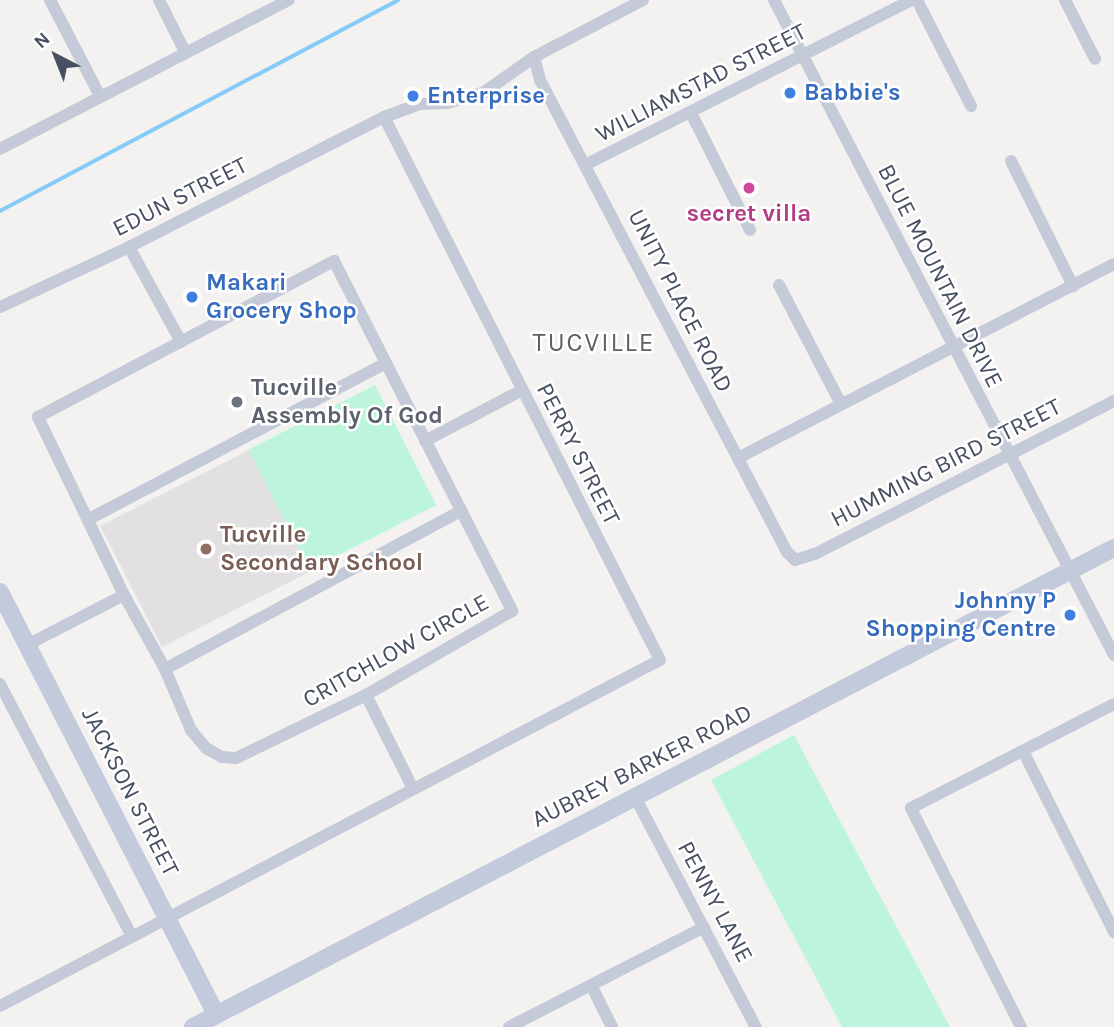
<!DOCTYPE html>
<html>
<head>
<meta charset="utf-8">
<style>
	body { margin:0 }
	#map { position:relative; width:1114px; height:1027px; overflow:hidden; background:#f4f1f1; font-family:Karla,sans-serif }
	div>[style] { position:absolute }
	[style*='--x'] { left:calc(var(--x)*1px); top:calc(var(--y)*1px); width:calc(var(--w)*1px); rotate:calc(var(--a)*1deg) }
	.education>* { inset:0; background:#e2e0e0; transform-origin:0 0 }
	.green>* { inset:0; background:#bcf5dc; transform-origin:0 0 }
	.stream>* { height:3.5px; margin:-1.75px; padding:0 1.75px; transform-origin:1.75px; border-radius:1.75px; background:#84cbf6 }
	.street>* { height:12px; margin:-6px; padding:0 6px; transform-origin:6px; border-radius:6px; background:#c4cad7 }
	.secondary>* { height:18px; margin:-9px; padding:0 9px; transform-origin:9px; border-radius:9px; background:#c2cadc }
	.dots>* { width:19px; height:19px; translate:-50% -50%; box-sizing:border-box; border:4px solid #fff; border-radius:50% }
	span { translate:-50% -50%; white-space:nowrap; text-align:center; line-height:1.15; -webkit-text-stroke:5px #fff; paint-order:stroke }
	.street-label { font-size:24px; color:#475061 }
	.shop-label { font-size:24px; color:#366cbe; font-weight:700 }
	.left { translate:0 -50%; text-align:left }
	.right { translate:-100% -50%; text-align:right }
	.hotel-label { font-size:24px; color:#b23c85; font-weight:700 }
	.worship-label { font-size:24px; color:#5b616d; font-weight:700 }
	.education-label { font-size:24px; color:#785e54; font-weight:700 }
	.neighbourhood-label { font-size:26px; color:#5d6067; letter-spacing:2px }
	.north { position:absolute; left:21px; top:21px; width:70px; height:70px; -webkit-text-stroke:5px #fff; paint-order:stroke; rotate:318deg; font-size:19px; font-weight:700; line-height:28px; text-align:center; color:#475061 }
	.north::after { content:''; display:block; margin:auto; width:24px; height:32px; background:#475061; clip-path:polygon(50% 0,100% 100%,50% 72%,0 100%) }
</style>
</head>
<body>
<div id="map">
	<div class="education">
		<div style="left:249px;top:450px;width:136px;height:167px;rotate:63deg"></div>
	</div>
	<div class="green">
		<div style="left:375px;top:385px;width:135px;height:142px;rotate:63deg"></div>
		<div style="clip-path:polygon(794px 735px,950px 1027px,842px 1027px,711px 780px)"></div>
	</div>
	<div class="stream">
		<div style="--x:0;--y:211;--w:450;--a:-27.9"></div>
	</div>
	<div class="street">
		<div style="--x:50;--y:0;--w:108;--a:62.5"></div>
		<div style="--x:159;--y:0;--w:58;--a:63.4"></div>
		<div style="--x:774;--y:0;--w:738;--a:62.57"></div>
		<div style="--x:917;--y:0;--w:119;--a:63"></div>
		<div style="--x:1065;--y:0;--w:66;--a:63"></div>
		<div style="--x:534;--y:57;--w:24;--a:75"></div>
		<div style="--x:540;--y:80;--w:533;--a:62.38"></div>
		<div style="--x:787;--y:552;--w:11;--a:45"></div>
		<div style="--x:795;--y:560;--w:21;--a:-17"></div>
		<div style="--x:815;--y:554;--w:336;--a:-27.1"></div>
		<div style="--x:691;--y:113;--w:131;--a:63.2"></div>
		<div style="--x:0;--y:149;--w:325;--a:-27.3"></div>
		<div style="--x:1011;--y:161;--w:140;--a:63.6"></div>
		<div style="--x:585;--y:165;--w:365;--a:-26.8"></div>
		<div style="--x:129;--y:247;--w:108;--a:61.3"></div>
		<div style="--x:334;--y:261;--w:393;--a:63"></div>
		<div style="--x:512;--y:611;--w:168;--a:150.1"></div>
		<div style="--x:366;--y:695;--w:144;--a:154.1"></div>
		<div style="--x:236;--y:758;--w:14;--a:-176"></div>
		<div style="--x:222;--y:757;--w:18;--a:-151"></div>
		<div style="--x:206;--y:748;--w:23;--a:-130"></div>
		<div style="--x:191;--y:730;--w:66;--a:-113.1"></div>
		<div style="--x:165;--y:669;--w:85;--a:-119"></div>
		<div style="--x:124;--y:595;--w:198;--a:-115.8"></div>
		<div style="--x:38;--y:417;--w:335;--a:-27.8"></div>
		<div style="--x:779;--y:285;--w:134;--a:62.5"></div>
		<div style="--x:0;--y:307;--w:142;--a:-24.9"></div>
		<div style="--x:129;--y:247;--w:286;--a:-27"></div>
		<div style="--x:384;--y:117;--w:38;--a:-20"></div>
		<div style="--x:420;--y:104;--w:27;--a:-2"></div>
		<div style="--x:447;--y:103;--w:37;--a:-16"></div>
		<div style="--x:483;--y:93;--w:62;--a:-35.2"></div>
		<div style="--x:534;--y:57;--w:123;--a:-27.6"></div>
		<div style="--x:425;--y:441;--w:110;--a:-27.7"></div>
		<div style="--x:738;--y:458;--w:423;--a:-27.3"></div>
		<div style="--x:89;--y:519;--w:335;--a:-27.7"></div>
		<div style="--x:27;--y:645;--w:109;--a:-27.3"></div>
		<div style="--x:165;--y:669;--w:336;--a:-28.1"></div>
		<div style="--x:0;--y:684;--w:285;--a:62.4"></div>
		<div style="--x:366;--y:695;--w:105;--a:63.4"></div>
		<div style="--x:1023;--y:751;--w:203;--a:63.3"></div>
		<div style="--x:635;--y:797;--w:260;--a:62.3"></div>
		<div style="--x:591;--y:985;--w:47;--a:63.4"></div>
		<div style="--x:0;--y:1006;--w:745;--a:-27.67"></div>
		<div style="--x:660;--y:660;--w:609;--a:-116.94"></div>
		<div style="--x:509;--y:1027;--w:219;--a:-27.1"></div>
		<div style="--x:1021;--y:1027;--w:245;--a:-116.7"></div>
		<div style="--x:911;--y:808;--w:228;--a:-27.1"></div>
	</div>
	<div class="secondary">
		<div style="--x:0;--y:592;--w:475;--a:62.9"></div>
		<div style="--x:193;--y:1027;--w:1038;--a:-27.48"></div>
	</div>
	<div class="dots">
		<div style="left:790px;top:93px;background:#3f7fe0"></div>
		<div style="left:413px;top:96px;background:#3f7fe0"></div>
		<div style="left:749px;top:188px;background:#d1479c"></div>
		<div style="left:192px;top:297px;background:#3f7fe0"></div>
		<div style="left:237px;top:402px;background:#6b7280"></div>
		<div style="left:206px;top:549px;background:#8d6e63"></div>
		<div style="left:1070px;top:615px;background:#3f7fe0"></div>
	</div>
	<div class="street-label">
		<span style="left:701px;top:83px;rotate:-27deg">WILLIAMSTAD STREET</span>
		<span style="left:180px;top:197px;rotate:-27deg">EDUN STREET</span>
		<span style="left:940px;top:276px;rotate:63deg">BLUE MOUNTAIN DRIVE</span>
		<span style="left:680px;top:301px;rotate:63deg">UNITY PLACE ROAD</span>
		<span style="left:578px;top:454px;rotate:63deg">PERRY STREET</span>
		<span style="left:946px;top:463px;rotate:-27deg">HUMMING BIRD STREET</span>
		<span style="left:396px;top:651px;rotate:-29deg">CRITCHLOW CIRCLE</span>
		<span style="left:642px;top:766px;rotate:-27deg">AUBREY BARKER ROAD</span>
		<span style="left:130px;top:792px;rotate:63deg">JACKSON STREET</span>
		<span style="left:715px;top:902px;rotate:62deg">PENNY LANE</span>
	</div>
	<div class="shop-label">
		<span class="left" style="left:804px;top:93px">Babbie's</span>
		<span class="left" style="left:427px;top:96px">Enterprise</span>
		<span class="left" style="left:206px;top:297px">Makari<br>Grocery Shop</span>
		<span class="right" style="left:1056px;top:615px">Johnny P<br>Shopping Centre</span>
	</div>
	<div class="hotel-label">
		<span style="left:749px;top:214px">secret villa</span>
	</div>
	<div class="worship-label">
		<span class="left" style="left:251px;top:402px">Tucville<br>Assembly Of God</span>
	</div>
	<div class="education-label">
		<span class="left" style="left:220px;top:549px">Tucville<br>Secondary School</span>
	</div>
	<div class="neighbourhood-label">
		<span style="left:594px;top:343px">TUCVILLE</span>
	</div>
	<div class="north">N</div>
</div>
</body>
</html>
